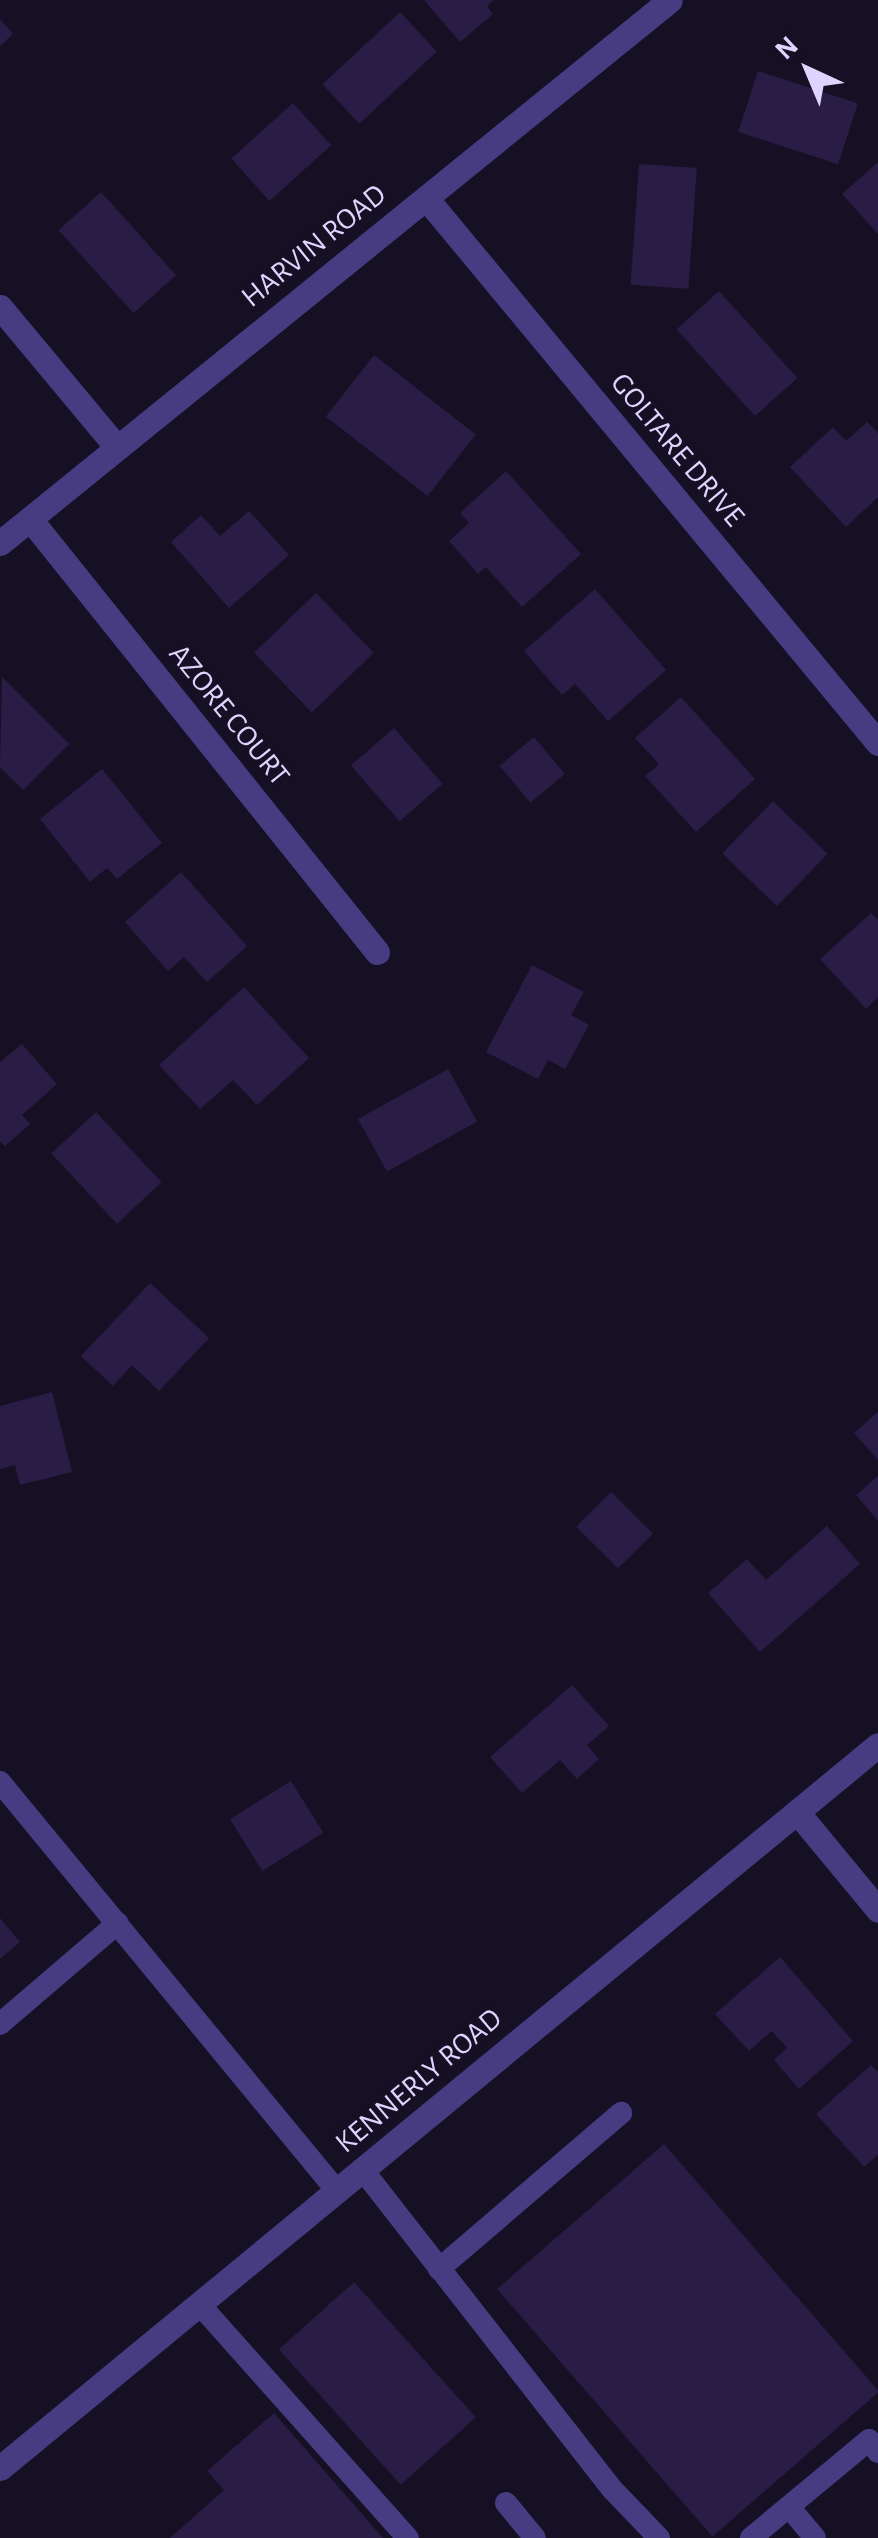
<!DOCTYPE html>
<html>
<head>
<meta charset="utf-8">
<style>
	body { margin:0 }
	#map { position:relative; width:878px; height:2538px; overflow:hidden; background:#161025; font-family:"Alegreya Sans",sans-serif }
	div>[style] { position:absolute }
	[style*='--x'] { left:calc(var(--x)*1px); top:calc(var(--y)*1px); width:calc(var(--w)*1px); rotate:calc(var(--a)*1deg) }
	.building>* { inset:0; background:#291c45; transform-origin:0 0 }
	.service>* { height:22px; margin:-11px; padding:0 11px; transform-origin:11px; border-radius:11px; background:#473c82 }
	.minor>* { height:25px; margin:-12.5px; padding:0 12.5px; transform-origin:12.5px; border-radius:12.5px; background:#473c82 }
	span { translate:-50% -50%; white-space:nowrap; text-align:center; line-height:1.15; -webkit-text-stroke:8px #161025; paint-order:stroke }
	.street-label { font-size:30px; color:#ded5fe }
	.north { position:absolute; left:758px; top:20px; width:100px; height:100px; -webkit-text-stroke:8px #161025; paint-order:stroke; rotate:316deg; font-size:28px; font-weight:700; line-height:40px; text-align:center; color:#ded5fe }
	.north::after { content:''; display:block; margin:auto; width:35px; height:45px; background:#ded5fe; clip-path:polygon(50% 0,100% 100%,50% 72%,0 100%) }
</style>
</head>
<body>
<div id="map">
	<div class="building">
		<div style="clip-path:polygon(424px 0,494px 0,487px 6px,493px 14px,460px 42px)"></div>
		<div style="left:400px;top:12px;width:54px;height:106px;rotate:47deg"></div>
		<div style="clip-path:polygon(0 19px,13px 34px,0 46px)"></div>
		<div style="left:758px;top:71px;width:105px;height:64px;rotate:18deg"></div>
		<div style="left:293px;top:103px;width:57px;height:83px;rotate:48deg"></div>
		<div style="clip-path:polygon(878px 162px,878px 234px,842px 194px)"></div>
		<div style="left:639px;top:164px;width:58px;height:121px;rotate:4deg"></div>
		<div style="left:101px;top:192px;width:112px;height:57px;rotate:48deg"></div>
		<div style="left:719px;top:291px;width:117px;height:57px;rotate:48deg"></div>
		<div style="left:374px;top:355px;width:129px;height:78px;rotate:38deg"></div>
		<div style="clip-path:polygon(867px 422px,878px 433px,878px 497px,846px 527px,790px 467px,833px 427px,846px 441px)"></div>
		<div style="clip-path:polygon(506px 471px,581px 554px,522px 607px,486px 567px,478px 574px,449px 541px,469px 523px,460px 513px)"></div>
		<div style="clip-path:polygon(249px 511px,289px 555px,229px 608px,171px 542px,201px 515px,220px 536px)"></div>
		<div style="clip-path:polygon(595px 589px,666px 670px,608px 721px,575px 684px,562px 695px,524px 651px)"></div>
		<div style="left:316px;top:593px;width:83px;height:86px;rotate:46deg"></div>
		<div style="clip-path:polygon(2px 677px,69px 744px,23px 790px,0 767px)"></div>
		<div style="clip-path:polygon(681px 697px,755px 779px,696px 832px,645px 776px,659px 764px,635px 738px)"></div>
		<div style="left:394px;top:728px;width:74px;height:57px;rotate:49deg"></div>
		<div style="left:534px;top:737px;width:48px;height:45px;rotate:50deg"></div>
		<div style="clip-path:polygon(102px 769px,162px 843px,117px 879px,107px 868px,90px 882px,40px 819px)"></div>
		<div style="left:773px;top:801px;width:76px;height:73px;rotate:44deg"></div>
		<div style="clip-path:polygon(181px 872px,247px 946px,207px 982px,184px 957px,168px 971px,125px 922px)"></div>
		<div style="clip-path:polygon(871px 913px,878px 920px,878px 997px,866px 1009px,820px 959px)"></div>
		<div style="clip-path:polygon(532px 965px,584px 992px,571px 1015px,589px 1025px,565px 1069px,548px 1060px,538px 1079px,486px 1052px)"></div>
		<div style="clip-path:polygon(244px 987px,309px 1058px,257px 1105px,233px 1080px,200px 1109px,159px 1065px)"></div>
		<div style="clip-path:polygon(22px 1044px,57px 1084px,22px 1115px,30px 1124px,5px 1146px,0 1141px,0 1062px)"></div>
		<div style="left:448px;top:1069px;width:60px;height:103px;rotate:61deg"></div>
		<div style="left:96px;top:1112px;width:96px;height:61px;rotate:47deg"></div>
		<div style="clip-path:polygon(150px 1283px,209px 1338px,159px 1391px,132px 1365px,113px 1386px,81px 1356px)"></div>
		<div style="clip-path:polygon(52px 1392px,72px 1472px,20px 1485px,15px 1465px,0 1469px,0 1406px)"></div>
		<div style="clip-path:polygon(878px 1412px,878px 1460px,854px 1433px)"></div>
		<div style="clip-path:polygon(878px 1476px,878px 1521px,856px 1495px)"></div>
		<div style="left:611px;top:1492px;width:59px;height:49px;rotate:45deg"></div>
		<div style="clip-path:polygon(827px 1526px,860px 1564px,760px 1652px,708px 1593px,747px 1559px,766px 1580px)"></div>
		<div style="clip-path:polygon(572px 1685px,609px 1726px,587px 1745px,599px 1759px,577px 1779px,560px 1760px,522px 1793px,490px 1757px)"></div>
		<div style="left:291px;top:1781px;width:61px;height:72px;rotate:58deg"></div>
		<div style="clip-path:polygon(0 1918px,20px 1942px,0 1959px)"></div>
		<div style="clip-path:polygon(780px 1957px,853px 2041px,799px 2089px,774px 2060px,787px 2048px,772px 2031px,749px 2051px,715px 2014px)"></div>
		<div style="clip-path:polygon(871px 2065px,878px 2072px,878px 2155px,864px 2167px,816px 2114px)"></div>
		<div style="left:664px;top:2144px;width:328px;height:221px;rotate:49deg"></div>
		<div style="left:354px;top:2282px;width:182px;height:101px;rotate:48deg"></div>
		<div style="clip-path:polygon(274px 2413px,383px 2538px,170px 2538px,224px 2490px,207px 2471px)"></div>
	</div>
	<div class="service">
		<div style="--x:0;--y:1782;--w:530;--a:50.51"></div>
		<div style="--x:0;--y:2024;--w:155;--a:-40.6"></div>
		<div style="--x:362;--y:2169;--w:406;--a:52"></div>
		<div style="--x:612;--y:2489;--w:68;--a:46.2"></div>
		<div style="--x:439;--y:2269;--w:240;--a:-40.6"></div>
		<div style="--x:201;--y:2306;--w:311;--a:48.3"></div>
		<div style="--x:506;--y:2503;--w:45;--a:50.4"></div>
		<div style="--x:789;--y:2507;--w:40;--a:50"></div>
		<div style="--x:751;--y:2538;--w:153;--a:-39.7"></div>
		<div style="--x:869;--y:2440;--w:15;--a:53"></div>
	</div>
	<div class="minor">
		<div style="--x:426;--y:198;--w:708;--a:50.33"></div>
		<div style="--x:0;--y:307;--w:181;--a:50.2"></div>
		<div style="--x:30;--y:519;--w:555;--a:51.29"></div>
		<div style="--x:0;--y:543;--w:862;--a:-39.02"></div>
		<div style="--x:797;--y:1812;--w:127;--a:50.4"></div>
		<div style="--x:0;--y:2468;--w:1137;--a:-39.47"></div>
	</div>
	<div class="street-label">
		<span style="left:314px;top:246px;rotate:-39deg">HARVIN ROAD</span>
		<span style="left:677px;top:450px;rotate:50deg">GOLTARE DRIVE</span>
		<span style="left:229px;top:715px;rotate:51deg">AZORE COURT</span>
		<span style="left:419px;top:2081px;rotate:-40deg">KENNERLY ROAD</span>
	</div>
	<div class="north">N</div>
</div>
</body>
</html>
